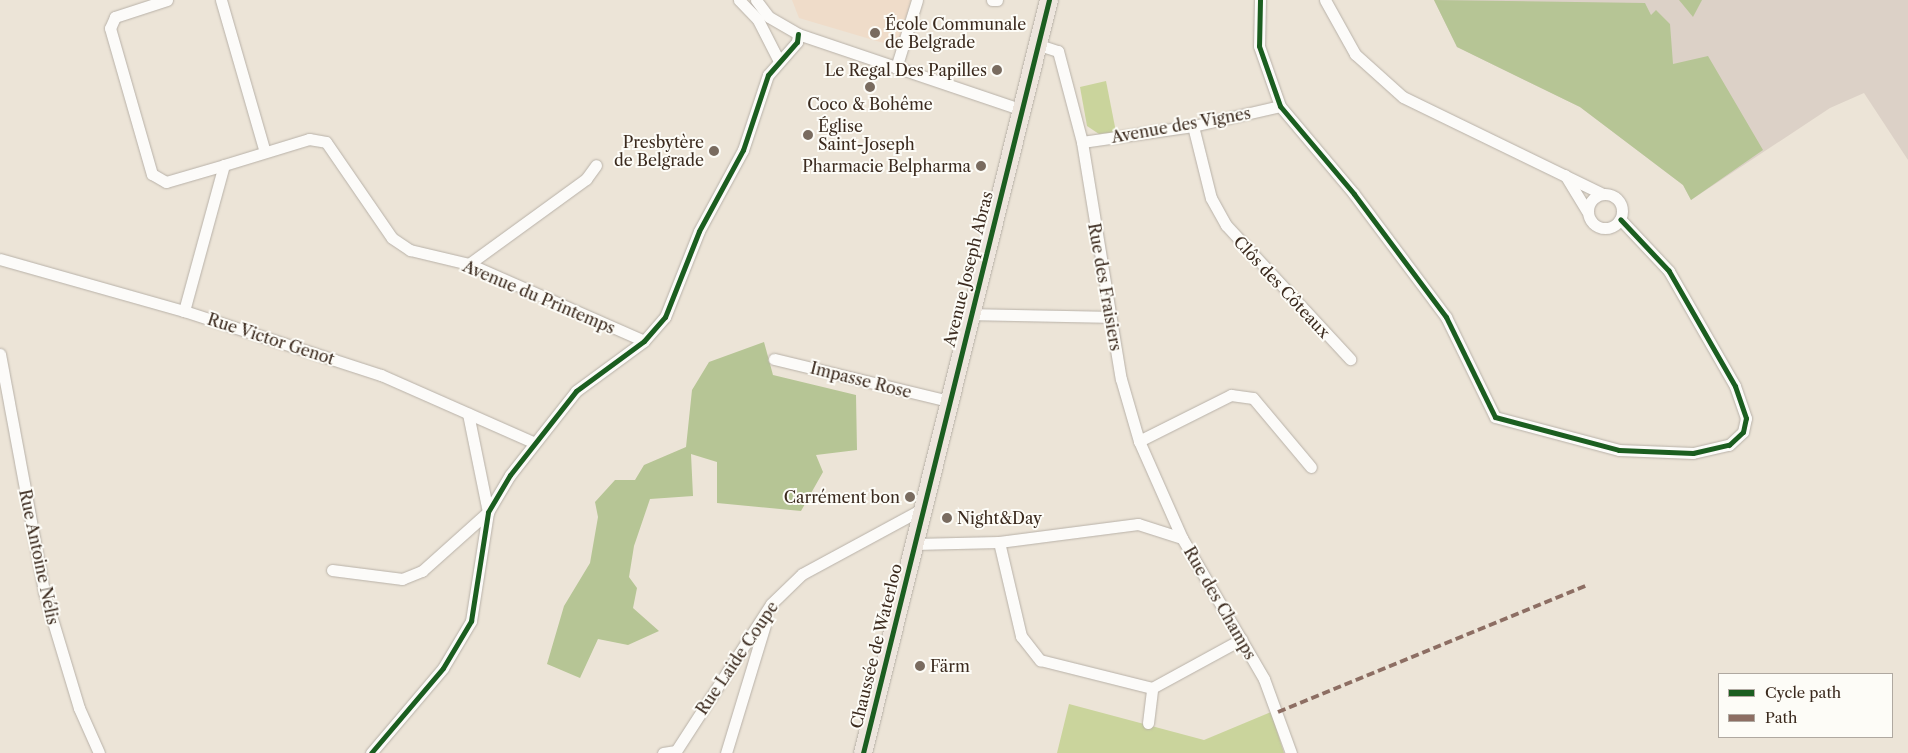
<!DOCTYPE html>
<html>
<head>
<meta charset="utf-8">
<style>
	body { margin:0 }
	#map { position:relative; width:1908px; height:753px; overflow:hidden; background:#ece4d7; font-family:"Libre Caslon Text",serif }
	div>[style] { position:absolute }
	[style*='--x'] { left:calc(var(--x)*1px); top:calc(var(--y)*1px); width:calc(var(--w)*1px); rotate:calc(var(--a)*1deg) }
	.built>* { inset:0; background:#efdcc9 }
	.industrial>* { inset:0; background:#dcd1c7 }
	.green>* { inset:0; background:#cad49c }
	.forest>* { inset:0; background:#b6c595 }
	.roads { filter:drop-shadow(0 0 1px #b8b1a8) drop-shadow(0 0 1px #b8b1a8) }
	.minor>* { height:11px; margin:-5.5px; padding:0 5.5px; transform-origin:5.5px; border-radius:5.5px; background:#fcfbf9 }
	.minor>.ring { margin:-5.5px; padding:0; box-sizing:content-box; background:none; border:11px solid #fcfbf9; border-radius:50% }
	.primary>* { height:18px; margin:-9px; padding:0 9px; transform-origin:9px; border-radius:9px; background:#ede5dd }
	.quiet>* { height:4px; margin-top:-2px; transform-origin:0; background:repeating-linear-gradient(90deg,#8d6e63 0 8px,transparent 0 12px) }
	.cycleway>* { height:5px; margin:-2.5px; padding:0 2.5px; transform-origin:2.5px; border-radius:2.5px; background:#1b5e20 }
	.dots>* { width:14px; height:14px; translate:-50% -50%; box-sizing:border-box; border:2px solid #fdfcf7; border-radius:50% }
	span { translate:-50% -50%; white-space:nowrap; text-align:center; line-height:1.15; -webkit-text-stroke:4px #fdfcf7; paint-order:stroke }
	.poi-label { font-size:16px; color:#3b2a1e }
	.left { translate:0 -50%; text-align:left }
	.right { translate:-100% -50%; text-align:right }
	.street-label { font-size:16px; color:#3b2a1e }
	.legend { position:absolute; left:1718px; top:673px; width:175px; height:65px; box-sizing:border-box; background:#fdfcf7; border:1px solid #afa8a0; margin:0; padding:6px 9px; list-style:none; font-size:15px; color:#3b2a1e }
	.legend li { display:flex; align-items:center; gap:10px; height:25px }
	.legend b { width:25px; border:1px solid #afa8a0 }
</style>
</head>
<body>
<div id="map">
	<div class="built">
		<div style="clip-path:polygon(792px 0,911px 0,897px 47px,799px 18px)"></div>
	</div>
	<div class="industrial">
		<div style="clip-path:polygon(1434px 0,1908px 0,1908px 160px,1864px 93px,1830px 108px,1691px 200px,1683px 185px,1580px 107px,1457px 47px)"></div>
	</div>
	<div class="green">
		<div style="clip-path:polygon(1106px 81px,1116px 132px,1099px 134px,1087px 126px,1080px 87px)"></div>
		<div style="clip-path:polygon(1069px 704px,1204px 740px,1271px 712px,1284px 753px,1057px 753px)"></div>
	</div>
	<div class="forest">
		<div style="clip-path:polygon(1434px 0,1645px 3px,1651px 15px,1656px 10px,1670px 24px,1673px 64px,1708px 56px,1763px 150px,1691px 200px,1683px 185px,1580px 107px,1457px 47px)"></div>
		<div style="clip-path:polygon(1679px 0,1702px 0,1693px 17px)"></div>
		<div style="clip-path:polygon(764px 342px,773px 375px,856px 395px,857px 450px,816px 455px,823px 472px,801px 511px,717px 503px,717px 462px,691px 454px,693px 496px,650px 499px,634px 546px,629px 577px,637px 588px,633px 608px,659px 631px,628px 645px,598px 639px,580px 678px,547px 664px,564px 606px,590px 563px,598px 517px,595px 502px,615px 480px,635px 480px,644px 465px,686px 447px,692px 390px,709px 362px)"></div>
	</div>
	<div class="roads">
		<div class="minor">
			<div style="--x:167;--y:0;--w:55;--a:161.9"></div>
			<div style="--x:115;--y:17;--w:12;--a:114"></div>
			<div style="--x:110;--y:28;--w:152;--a:74"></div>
			<div style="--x:152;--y:174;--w:16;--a:30"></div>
			<div style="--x:166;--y:182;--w:60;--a:-16.3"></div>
			<div style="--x:221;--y:0;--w:158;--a:73.9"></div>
			<div style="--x:739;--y:0;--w:28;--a:46"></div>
			<div style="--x:758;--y:20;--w:44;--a:62.9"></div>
			<div style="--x:756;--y:0;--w:21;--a:53"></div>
			<div style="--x:769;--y:17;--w:34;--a:30"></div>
			<div style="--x:798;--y:34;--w:234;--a:18.7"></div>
			<div style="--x:992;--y:0;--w:5;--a:0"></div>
			<div style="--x:1260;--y:0;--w:46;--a:91.2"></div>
			<div style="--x:1259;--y:46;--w:64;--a:70.7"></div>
			<div style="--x:1280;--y:106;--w:115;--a:49.9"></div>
			<div style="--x:1354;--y:194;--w:154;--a:53.2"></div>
			<div style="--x:1446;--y:317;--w:111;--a:63.9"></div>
			<div style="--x:1495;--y:417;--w:128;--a:14.9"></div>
			<div style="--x:1619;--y:450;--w:74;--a:2.3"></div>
			<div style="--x:1693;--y:453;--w:37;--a:-13"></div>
			<div style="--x:1729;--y:445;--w:19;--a:-43"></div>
			<div style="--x:1743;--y:432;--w:14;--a:-78"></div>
			<div style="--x:1746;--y:418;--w:34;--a:-109"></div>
			<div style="--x:1735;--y:386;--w:133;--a:-119.9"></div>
			<div style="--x:1669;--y:271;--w:71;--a:-133.3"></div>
			<div style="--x:1325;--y:0;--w:62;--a:60.9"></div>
			<div style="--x:1355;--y:54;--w:64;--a:41.9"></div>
			<div style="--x:1403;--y:97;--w:222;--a:25.9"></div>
			<div style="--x:1036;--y:44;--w:23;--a:18"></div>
			<div style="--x:1058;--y:51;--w:94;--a:75.2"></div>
			<div style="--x:1082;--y:142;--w:240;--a:80.7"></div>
			<div style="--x:1121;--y:379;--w:65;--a:73.8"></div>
			<div style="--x:1139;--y:441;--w:106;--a:66.1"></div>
			<div style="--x:896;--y:68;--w:71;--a:-72.8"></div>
			<div style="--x:1193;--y:126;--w:74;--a:76"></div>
			<div style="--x:1211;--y:198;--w:31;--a:61"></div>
			<div style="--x:1226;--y:225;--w:183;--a:47.2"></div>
			<div style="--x:1082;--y:142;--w:112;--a:-8.2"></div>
			<div style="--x:1193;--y:126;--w:89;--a:-12.9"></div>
			<div style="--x:1565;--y:175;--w:42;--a:58.6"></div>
			<div class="ring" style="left:1588px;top:194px;width:23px;height:23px"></div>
			<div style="--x:0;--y:259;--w:191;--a:15.8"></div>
			<div style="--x:184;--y:311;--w:207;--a:18"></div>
			<div style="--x:381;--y:375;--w:166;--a:23.8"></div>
			<div style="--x:469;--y:264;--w:145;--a:-36"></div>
			<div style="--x:586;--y:179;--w:17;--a:-54"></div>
			<div style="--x:184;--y:311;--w:151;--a:-74.7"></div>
			<div style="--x:224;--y:165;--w:89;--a:-17"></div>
			<div style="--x:309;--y:139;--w:17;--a:10"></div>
			<div style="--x:326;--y:142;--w:116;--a:55.5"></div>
			<div style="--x:392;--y:238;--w:22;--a:34"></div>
			<div style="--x:410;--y:250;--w:61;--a:13.3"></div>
			<div style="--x:469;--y:264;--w:191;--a:23.7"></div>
			<div style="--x:970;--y:314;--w:140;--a:1.2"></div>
			<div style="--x:0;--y:354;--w:242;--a:79.5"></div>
			<div style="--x:44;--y:592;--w:121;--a:73.2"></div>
			<div style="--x:79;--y:708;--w:49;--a:66"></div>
			<div style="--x:774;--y:359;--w:180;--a:13.5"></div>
			<div style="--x:1139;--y:441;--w:103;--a:-26.6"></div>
			<div style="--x:1231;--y:395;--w:22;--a:8"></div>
			<div style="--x:1253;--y:398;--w:90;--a:50"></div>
			<div style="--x:999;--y:542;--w:97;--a:76.8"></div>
			<div style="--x:1021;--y:636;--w:31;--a:52"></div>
			<div style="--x:1040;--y:660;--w:115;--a:14"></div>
			<div style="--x:1152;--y:688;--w:102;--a:-28.6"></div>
			<div style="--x:914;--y:544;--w:85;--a:-1.3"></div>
			<div style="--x:999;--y:542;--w:140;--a:-7.4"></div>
			<div style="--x:1138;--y:524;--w:46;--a:17.7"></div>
			<div style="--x:1182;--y:538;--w:163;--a:59.8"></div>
			<div style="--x:1264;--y:679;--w:79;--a:70"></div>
			<div style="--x:332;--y:570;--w:71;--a:7.3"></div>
			<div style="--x:402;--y:579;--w:22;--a:-22"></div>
			<div style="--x:422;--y:571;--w:89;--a:-41.8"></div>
			<div style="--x:488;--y:512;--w:100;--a:-101.5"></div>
			<div style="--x:1148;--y:723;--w:35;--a:-83"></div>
			<div style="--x:371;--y:753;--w:111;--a:-49.7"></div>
			<div style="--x:443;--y:668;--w:55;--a:-59.2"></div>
			<div style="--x:471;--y:621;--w:110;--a:-81.1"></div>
			<div style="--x:488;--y:512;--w:43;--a:-59.3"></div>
			<div style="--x:510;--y:475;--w:107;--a:-51.8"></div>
			<div style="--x:576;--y:391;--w:84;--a:-36.3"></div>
			<div style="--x:644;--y:341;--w:32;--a:-49"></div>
			<div style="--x:665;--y:317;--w:92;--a:-68.4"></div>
			<div style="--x:699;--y:231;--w:92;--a:-61.5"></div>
			<div style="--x:743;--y:150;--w:79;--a:-71.6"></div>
			<div style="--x:768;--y:75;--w:44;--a:-48.7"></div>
			<div style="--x:797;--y:42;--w:8;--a:-83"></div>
			<div style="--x:663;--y:753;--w:13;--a:-9"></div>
			<div style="--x:676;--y:751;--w:175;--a:-57.1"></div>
			<div style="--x:771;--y:604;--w:43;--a:-44.1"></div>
			<div style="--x:802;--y:574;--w:136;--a:-28.4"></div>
			<div style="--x:726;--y:753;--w:141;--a:-73.1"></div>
		</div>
		<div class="primary">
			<div style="--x:863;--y:753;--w:776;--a:-76.13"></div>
		</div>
	</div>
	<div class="quiet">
		<div style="--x:1278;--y:712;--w:332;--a:-22.3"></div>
	</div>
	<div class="cycleway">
		<div style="--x:1260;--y:0;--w:46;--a:91.2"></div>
		<div style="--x:1259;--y:46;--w:64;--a:70.7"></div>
		<div style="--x:1280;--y:106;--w:115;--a:49.9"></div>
		<div style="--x:1354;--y:194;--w:154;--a:53.2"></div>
		<div style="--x:1446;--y:317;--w:111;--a:63.9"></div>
		<div style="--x:1495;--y:417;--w:128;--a:14.9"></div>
		<div style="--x:1619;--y:450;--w:74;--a:2.3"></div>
		<div style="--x:1693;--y:453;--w:37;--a:-13"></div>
		<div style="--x:1729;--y:445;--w:19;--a:-43"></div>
		<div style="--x:1743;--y:432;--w:14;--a:-78"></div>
		<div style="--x:1746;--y:418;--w:34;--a:-109"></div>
		<div style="--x:1735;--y:386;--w:133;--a:-119.9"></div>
		<div style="--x:1669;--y:271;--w:71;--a:-133.3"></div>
		<div style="--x:371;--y:753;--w:111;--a:-49.7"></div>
		<div style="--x:443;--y:668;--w:55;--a:-59.2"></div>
		<div style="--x:471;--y:621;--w:110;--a:-81.1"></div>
		<div style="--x:488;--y:512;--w:43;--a:-59.3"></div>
		<div style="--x:510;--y:475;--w:107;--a:-51.8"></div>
		<div style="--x:576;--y:391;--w:84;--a:-36.3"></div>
		<div style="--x:644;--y:341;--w:32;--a:-49"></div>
		<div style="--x:665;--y:317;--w:92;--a:-68.4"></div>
		<div style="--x:699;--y:231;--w:92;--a:-61.5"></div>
		<div style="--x:743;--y:150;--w:79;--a:-71.6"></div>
		<div style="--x:768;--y:75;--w:44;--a:-48.7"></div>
		<div style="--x:797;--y:42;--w:8;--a:-83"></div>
		<div style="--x:863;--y:753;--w:776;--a:-76.13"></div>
	</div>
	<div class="dots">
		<div style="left:875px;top:33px;background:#796b5f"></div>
		<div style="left:997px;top:70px;background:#796b5f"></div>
		<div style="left:870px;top:87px;background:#796b5f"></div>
		<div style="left:808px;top:135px;background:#796b5f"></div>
		<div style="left:714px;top:151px;background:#796b5f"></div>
		<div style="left:981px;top:166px;background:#796b5f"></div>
		<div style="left:910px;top:497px;background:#796b5f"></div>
		<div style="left:947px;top:518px;background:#796b5f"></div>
		<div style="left:920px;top:666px;background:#796b5f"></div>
	</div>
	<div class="poi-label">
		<span class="left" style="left:885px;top:33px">École Communale<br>de Belgrade</span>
		<span class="right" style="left:987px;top:70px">Le Regal Des Papilles</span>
		<span style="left:870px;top:104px">Coco &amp; Bohême</span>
		<span class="left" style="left:818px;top:135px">Église<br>Saint-Joseph</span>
		<span class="right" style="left:704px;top:151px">Presbytère<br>de Belgrade</span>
		<span class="right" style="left:971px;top:166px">Pharmacie Belpharma</span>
		<span class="right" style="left:900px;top:497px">Carrément bon</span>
		<span class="left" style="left:957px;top:518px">Night&amp;Day</span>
		<span class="left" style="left:930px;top:666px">Färm</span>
	</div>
	<div class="street-label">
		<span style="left:1181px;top:125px;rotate:-10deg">Avenue des Vignes</span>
		<span style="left:968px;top:269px;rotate:-76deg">Avenue Joseph Abras</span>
		<span style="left:1105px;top:287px;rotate:80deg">Rue des Fraisiers</span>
		<span style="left:1282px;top:287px;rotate:47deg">Clôs des Côteaux</span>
		<span style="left:539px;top:297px;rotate:23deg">Avenue du Printemps</span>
		<span style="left:271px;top:339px;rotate:18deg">Rue Victor Genot</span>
		<span style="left:861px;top:380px;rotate:14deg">Impasse Rose</span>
		<span style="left:39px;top:557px;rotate:78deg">Rue Antoine Nélis</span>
		<span style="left:1220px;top:603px;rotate:60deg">Rue des Champs</span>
		<span style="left:876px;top:646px;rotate:-76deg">Chaussée de Waterloo</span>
		<span style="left:737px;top:658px;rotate:-56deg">Rue Laide Coupe</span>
	</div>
	<ul class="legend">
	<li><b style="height:6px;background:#1b5e20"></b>Cycle path</li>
	<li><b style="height:6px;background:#8d6e63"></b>Path</li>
	</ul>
</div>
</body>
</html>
